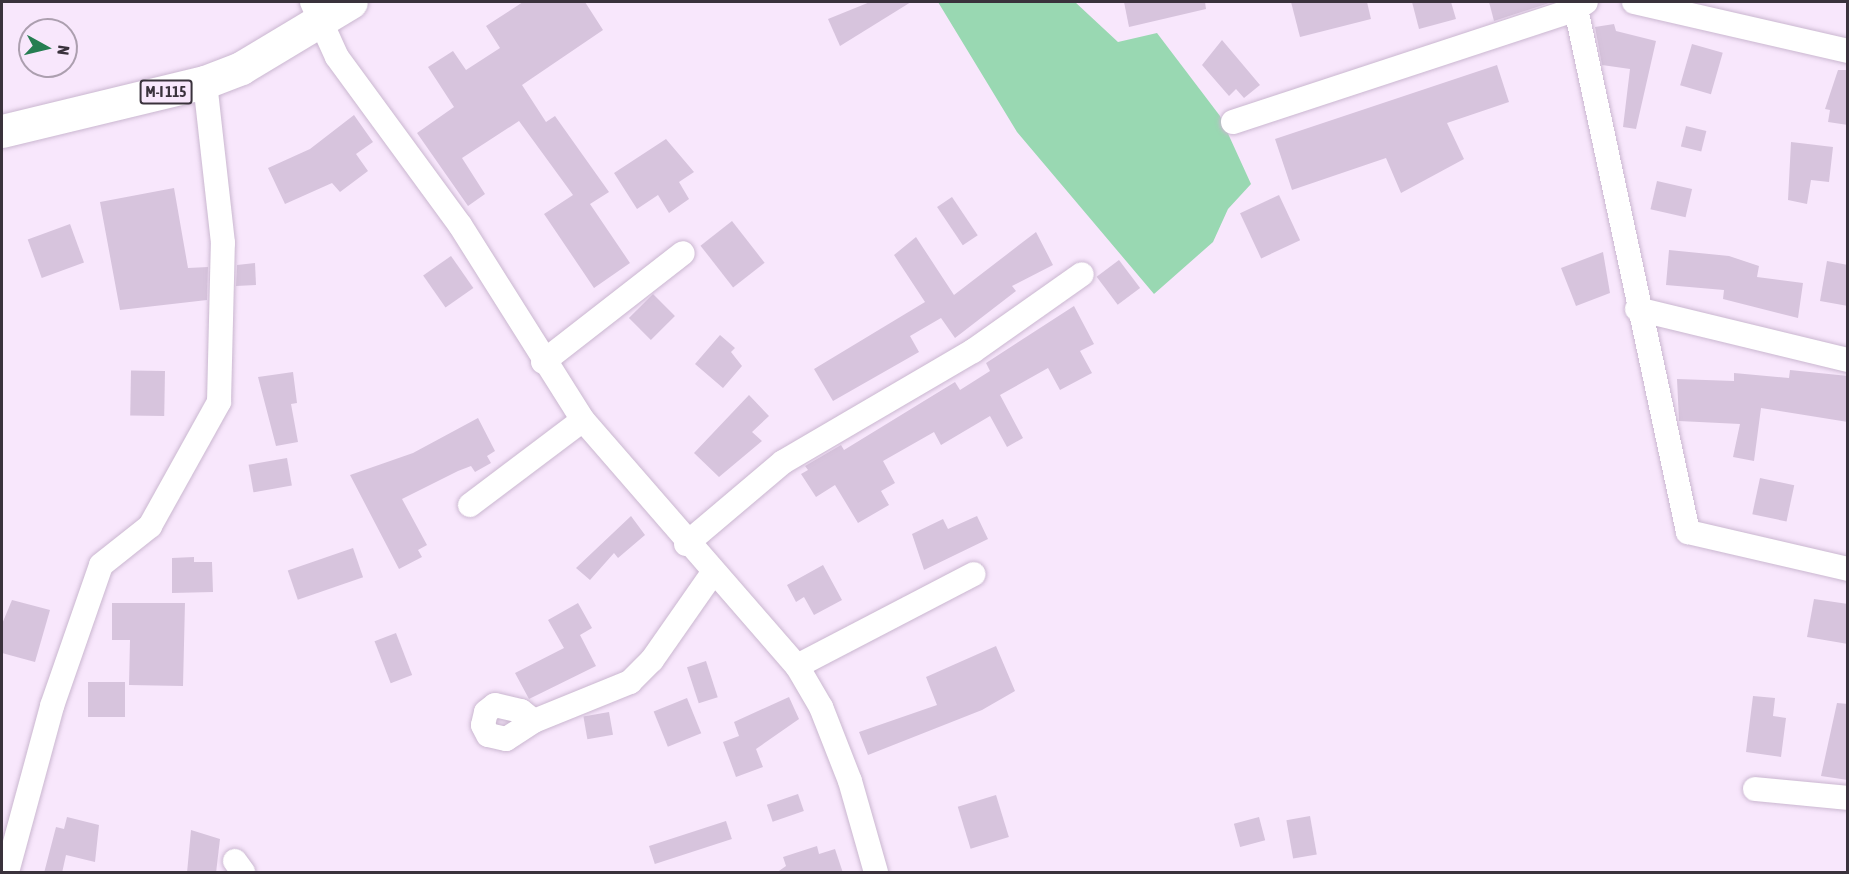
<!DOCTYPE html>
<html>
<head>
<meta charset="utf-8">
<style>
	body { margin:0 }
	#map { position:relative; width:1849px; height:874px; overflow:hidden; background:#f8e7fc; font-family:"Asap Condensed",sans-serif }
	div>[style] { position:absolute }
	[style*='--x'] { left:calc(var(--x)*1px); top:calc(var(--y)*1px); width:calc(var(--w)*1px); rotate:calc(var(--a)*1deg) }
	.green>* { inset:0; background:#99d8b2 }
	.building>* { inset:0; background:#d7c4dd; transform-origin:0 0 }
	.roads { filter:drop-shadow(0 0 2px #cab7d0) drop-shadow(0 0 2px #cab7d0) }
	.street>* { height:24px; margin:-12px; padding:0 12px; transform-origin:12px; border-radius:12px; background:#fff }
	.primary>* { height:33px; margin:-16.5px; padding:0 16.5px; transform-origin:16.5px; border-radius:16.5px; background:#fff }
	span { translate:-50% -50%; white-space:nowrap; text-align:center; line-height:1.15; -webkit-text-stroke:5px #f8e7fc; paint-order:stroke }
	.shield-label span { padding:2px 4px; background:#f8e7fc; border:2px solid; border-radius:4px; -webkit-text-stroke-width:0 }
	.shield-label { font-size:15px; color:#3a323c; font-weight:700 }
	.frame { position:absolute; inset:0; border:3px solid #3a323c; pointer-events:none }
	.north { position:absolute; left:18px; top:18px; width:60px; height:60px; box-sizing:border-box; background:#f8e7fc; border:2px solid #ac9faf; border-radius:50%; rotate:98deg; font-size:16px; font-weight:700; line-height:24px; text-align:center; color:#3a323c }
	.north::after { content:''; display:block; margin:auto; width:21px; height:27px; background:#267e52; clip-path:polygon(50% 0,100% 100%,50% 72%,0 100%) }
</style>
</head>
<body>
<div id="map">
	<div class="green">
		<div style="clip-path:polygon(938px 2px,1075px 2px,1118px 42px,1157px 33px,1220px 116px,1251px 184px,1228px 209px,1213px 242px,1154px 294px,1017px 132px)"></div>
	</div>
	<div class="building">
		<div style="clip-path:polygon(523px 2px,585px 2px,603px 30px,522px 85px,546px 122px,555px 116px,609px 192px,590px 204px,630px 263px,594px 288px,544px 214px,573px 195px,519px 121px,462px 158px,485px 194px,468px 206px,417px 133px,454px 107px,428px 67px,453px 51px,466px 70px,500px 48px,486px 26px)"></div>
		<div style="clip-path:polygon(870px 2px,911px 2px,840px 46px,828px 19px)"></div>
		<div style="clip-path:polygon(1124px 2px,1205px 2px,1206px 9px,1129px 27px)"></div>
		<div style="clip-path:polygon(1291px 2px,1367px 2px,1371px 19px,1300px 37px)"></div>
		<div style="clip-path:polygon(1412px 2px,1451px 2px,1456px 19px,1419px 29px)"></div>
		<div style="clip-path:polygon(1489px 2px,1549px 2px,1549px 3px,1494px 21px)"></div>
		<div style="clip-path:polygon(1614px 24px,1616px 31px,1656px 41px,1636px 129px,1623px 127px,1630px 69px,1602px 65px,1595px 27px)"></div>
		<div style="clip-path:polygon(1222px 40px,1260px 85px,1244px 98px,1236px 89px,1229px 96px,1202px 65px)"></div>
		<div style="left:1692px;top:44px;width:32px;height:43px;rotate:16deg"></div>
		<div style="clip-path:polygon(1497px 65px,1509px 102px,1447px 123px,1464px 159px,1401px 193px,1386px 158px,1292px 190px,1275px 139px)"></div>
		<div style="clip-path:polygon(1838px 70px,1848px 70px,1848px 125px,1828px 122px,1830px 110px,1825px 109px)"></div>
		<div style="clip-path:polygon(354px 115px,373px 142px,356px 154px,368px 171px,340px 192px,332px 183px,285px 204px,268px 168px,310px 149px)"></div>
		<div style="left:1686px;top:126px;width:21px;height:21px;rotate:14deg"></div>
		<div style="clip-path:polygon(666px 139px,694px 172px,679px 182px,689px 199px,669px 213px,658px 195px,637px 209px,614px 173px)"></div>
		<div style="clip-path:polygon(1791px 142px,1833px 147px,1829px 182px,1811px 180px,1807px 204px,1788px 200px)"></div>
		<div style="left:1657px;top:181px;width:36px;height:29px;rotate:13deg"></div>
		<div style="clip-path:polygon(174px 188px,188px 268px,208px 267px,207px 300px,120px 310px,100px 202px)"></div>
		<div style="left:1279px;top:195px;width:50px;height:43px;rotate:65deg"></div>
		<div style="left:952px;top:197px;width:46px;height:18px;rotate:56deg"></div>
		<div style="left:732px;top:221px;width:53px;height:40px;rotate:52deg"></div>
		<div style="left:70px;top:224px;width:41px;height:45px;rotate:70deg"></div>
		<div style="clip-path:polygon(1036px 232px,1053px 265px,1012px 286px,1016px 291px,955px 338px,941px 318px,910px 336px,919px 352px,833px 401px,814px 369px,925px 302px,894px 255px,916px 237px,954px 295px)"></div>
		<div style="clip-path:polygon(1669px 250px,1729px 256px,1759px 266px,1757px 277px,1803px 283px,1798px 318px,1723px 299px,1724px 290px,1666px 285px)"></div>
		<div style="clip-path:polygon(1603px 252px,1610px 293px,1576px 306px,1561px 268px)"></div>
		<div style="left:451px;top:256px;width:39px;height:34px;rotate:55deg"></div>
		<div style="left:1119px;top:260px;width:35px;height:28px;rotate:53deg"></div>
		<div style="clip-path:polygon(1827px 261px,1848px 265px,1848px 306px,1820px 301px)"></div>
		<div style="clip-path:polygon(255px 263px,256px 285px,236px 286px,237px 265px)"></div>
		<div style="left:653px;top:294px;width:31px;height:34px;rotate:45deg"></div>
		<div style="clip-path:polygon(1074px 306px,1094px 344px,1080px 351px,1092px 373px,1060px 390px,1048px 368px,1000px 395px,1023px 438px,1007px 447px,990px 416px,941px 445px,934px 432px,883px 461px,895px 483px,881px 491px,889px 505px,858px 523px,835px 485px,816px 497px,801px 474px,808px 470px,805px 466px,841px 445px,844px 450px,955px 382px,960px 390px,990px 371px,986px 363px)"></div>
		<div style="clip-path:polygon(720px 335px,735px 348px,731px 352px,742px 366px,723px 388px,695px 364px)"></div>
		<div style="clip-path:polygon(1790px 370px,1848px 376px,1848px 422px,1761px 408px,1754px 461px,1733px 457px,1740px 424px,1679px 421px,1677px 379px,1734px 381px,1734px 373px,1789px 378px)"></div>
		<div style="left:165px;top:371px;width:45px;height:34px;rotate:91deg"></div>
		<div style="clip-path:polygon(293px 372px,297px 403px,291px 404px,298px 442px,276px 446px,258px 377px)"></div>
		<div style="clip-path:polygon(749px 395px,769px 416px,752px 432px,762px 441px,719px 477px,694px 453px)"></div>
		<div style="clip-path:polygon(478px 418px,495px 451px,487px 456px,491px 463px,475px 472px,471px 466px,458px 471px,402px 499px,427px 545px,418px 550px,422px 557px,399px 569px,350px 475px,413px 453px)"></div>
		<div style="left:287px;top:458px;width:28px;height:39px;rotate:80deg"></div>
		<div style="left:1760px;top:478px;width:35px;height:37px;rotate:12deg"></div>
		<div style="clip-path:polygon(631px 516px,645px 535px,618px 558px,614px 553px,590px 580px,576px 568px)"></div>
		<div style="clip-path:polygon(977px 516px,988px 539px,924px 570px,912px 534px,943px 519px,948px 529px)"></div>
		<div style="left:353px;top:548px;width:31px;height:69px;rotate:71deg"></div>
		<div style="clip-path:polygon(194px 557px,194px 562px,212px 562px,213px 592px,172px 593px,172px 558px)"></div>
		<div style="clip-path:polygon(823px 565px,842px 600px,814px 615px,804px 597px,796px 602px,787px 585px)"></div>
		<div style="clip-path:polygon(1814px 599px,1848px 604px,1848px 644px,1807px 637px)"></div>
		<div style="clip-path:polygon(12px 600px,50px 610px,35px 662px,2px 653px,2px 624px)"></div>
		<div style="clip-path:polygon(112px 603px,185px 603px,183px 686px,129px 685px,130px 640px,112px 640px)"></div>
		<div style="clip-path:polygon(578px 603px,592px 628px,580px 635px,596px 666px,529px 699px,515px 673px,564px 648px,548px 620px)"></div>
		<div style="left:396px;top:633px;width:45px;height:23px;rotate:69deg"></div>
		<div style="clip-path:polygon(996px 646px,1015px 691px,982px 710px,868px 755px,859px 732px,937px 705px,926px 677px)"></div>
		<div style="left:706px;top:661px;width:38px;height:20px;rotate:72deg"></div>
		<div style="left:88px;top:682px;width:37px;height:35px"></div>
		<div style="clip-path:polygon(1753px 696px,1775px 698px,1773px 716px,1786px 718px,1781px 757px,1746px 752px)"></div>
		<div style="clip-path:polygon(789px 697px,799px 719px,756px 749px,763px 767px,736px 777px,723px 742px,739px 736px,734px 722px)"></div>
		<div style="left:687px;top:698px;width:38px;height:36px;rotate:68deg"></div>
		<div style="clip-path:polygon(1837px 703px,1848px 704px,1848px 780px,1821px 776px)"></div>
		<div style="left:609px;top:712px;width:23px;height:26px;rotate:80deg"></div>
		<div style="left:798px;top:794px;width:18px;height:33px;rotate:71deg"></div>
		<div style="left:996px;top:795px;width:44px;height:40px;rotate:73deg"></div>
		<div style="left:1310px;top:816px;width:39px;height:24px;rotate:80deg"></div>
		<div style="clip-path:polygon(67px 817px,99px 825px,95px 862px,66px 855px,62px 873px,44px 873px,56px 827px,64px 829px)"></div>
		<div style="left:1259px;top:817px;width:24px;height:26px;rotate:75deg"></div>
		<div style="left:726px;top:821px;width:19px;height:81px;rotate:72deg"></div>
		<div style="clip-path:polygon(191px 830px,220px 839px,216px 873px,187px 873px)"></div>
		<div style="clip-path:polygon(817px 846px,819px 854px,835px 849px,843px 873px,776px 873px,786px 866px,783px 857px)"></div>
	</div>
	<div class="roads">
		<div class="street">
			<div style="--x:312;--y:2;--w:60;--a:65.6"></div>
			<div style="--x:337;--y:57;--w:208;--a:53.8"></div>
			<div style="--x:460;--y:225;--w:231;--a:57.8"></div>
			<div style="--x:583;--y:420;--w:326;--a:49"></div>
			<div style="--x:797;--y:666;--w:48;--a:59.7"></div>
			<div style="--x:821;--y:707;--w:79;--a:68.6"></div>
			<div style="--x:850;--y:781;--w:95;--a:74.1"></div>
			<div style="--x:1634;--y:2;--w:220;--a:12.9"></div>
			<div style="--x:1576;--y:9;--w:535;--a:77.91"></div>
			<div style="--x:1688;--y:532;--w:164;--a:13"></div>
			<div style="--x:1233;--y:122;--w:361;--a:-18.2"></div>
			<div style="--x:1576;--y:9;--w:12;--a:-35"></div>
			<div style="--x:1637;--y:309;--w:217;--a:13.6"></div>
			<div style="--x:543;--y:362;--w:177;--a:-37.9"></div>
			<div style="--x:470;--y:505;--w:141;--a:-37"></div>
			<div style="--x:686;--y:544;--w:127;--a:-40.2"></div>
			<div style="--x:783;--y:462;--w:220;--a:-30.3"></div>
			<div style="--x:973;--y:351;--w:133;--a:-35.2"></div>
			<div style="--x:797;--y:666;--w:199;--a:-27.5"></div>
			<div style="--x:495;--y:705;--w:27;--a:13"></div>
			<div style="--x:521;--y:711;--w:16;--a:38"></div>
			<div style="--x:534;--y:721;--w:33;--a:147"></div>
			<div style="--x:506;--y:739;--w:18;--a:-167"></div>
			<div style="--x:488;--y:735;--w:11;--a:-117"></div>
			<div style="--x:483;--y:725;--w:13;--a:-77"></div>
			<div style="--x:486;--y:712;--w:11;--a:-38"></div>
			<div style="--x:534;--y:721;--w:104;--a:-22.1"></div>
			<div style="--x:630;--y:682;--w:31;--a:-45"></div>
			<div style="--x:652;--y:660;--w:105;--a:-55.1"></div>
			<div style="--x:1755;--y:789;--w:93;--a:5.5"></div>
			<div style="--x:235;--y:861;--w:14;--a:54"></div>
			<div style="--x:7;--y:872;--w:172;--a:-74.8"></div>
			<div style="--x:52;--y:706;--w:149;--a:-70.8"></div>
			<div style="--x:101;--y:565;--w:63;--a:-38.5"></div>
			<div style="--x:150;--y:526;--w:142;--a:-60.9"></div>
			<div style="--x:219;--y:402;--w:159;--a:-88.6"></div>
			<div style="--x:223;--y:243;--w:162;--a:-96.4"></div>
		</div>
		<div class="primary">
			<div style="--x:2;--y:131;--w:209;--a:-13.6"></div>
			<div style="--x:205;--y:82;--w:39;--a:-21"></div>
			<div style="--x:241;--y:68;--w:128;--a:-31"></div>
		</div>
	</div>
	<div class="shield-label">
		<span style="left:166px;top:92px">M-I 115</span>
	</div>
	<div class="frame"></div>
	<div class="north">N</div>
</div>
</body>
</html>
